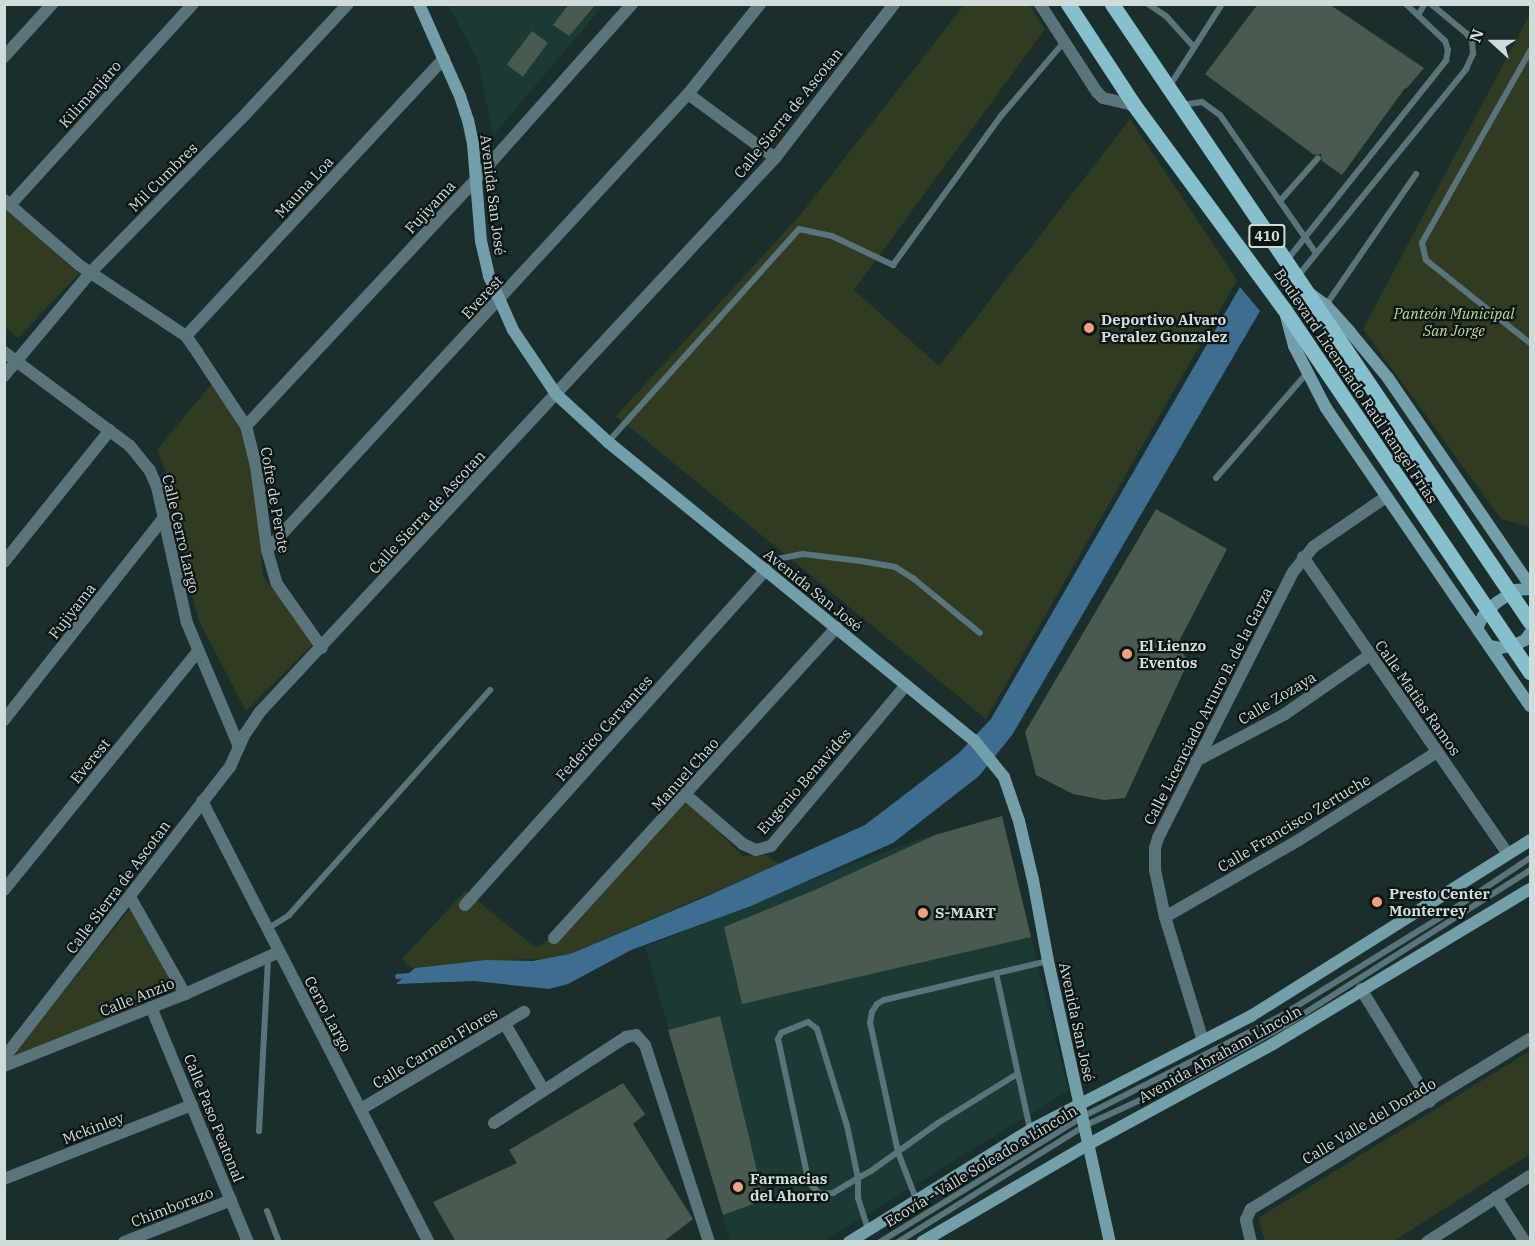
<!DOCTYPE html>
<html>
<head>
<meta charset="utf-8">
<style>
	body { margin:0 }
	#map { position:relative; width:1535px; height:1246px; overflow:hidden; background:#1a2f2c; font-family:"IBM Plex Serif",serif }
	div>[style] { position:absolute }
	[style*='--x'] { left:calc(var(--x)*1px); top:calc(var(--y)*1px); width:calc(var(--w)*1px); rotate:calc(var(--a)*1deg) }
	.built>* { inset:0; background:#1b3a36 }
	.green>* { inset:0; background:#303b21 }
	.water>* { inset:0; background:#3e6e8f }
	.stream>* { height:4.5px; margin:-2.25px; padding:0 2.25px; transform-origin:2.25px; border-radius:2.25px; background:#3e6e8f }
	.building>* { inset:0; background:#495a4e; transform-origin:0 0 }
	.lane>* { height:6px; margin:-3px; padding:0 3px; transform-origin:3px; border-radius:3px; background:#59757b }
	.street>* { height:12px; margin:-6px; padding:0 6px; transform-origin:6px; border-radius:6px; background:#59757b }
	.secondary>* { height:12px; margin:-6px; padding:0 6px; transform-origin:6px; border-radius:6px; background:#729fa9 }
	.primary>* { height:15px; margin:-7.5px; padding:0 7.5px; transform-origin:7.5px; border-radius:7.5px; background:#85c0cc }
	.dots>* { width:16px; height:16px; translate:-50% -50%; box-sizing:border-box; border:3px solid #0c1514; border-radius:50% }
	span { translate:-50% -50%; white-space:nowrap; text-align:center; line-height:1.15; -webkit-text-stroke:4.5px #0c1514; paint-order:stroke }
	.shield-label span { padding:2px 4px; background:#0c1514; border:2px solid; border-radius:4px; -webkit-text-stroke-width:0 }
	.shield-label { font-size:14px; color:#cfdcd9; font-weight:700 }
	.street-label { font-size:15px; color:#cfdcd9 }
	.park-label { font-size:15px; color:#bbdb90; font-style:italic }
	.poi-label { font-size:15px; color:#cfdcd9; font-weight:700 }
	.left { translate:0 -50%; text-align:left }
	.frame { position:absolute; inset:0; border:6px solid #cfdcd9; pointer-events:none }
	.north { position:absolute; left:1463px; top:12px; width:60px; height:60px; -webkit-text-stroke:4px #0c1514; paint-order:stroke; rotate:291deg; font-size:16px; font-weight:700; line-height:24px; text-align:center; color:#cfdcd9 }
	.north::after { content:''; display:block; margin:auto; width:21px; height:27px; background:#cfdcd9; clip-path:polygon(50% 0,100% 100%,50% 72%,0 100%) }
</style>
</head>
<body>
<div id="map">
	<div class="built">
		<div style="clip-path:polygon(448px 5px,604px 5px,493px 135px,478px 60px)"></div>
		<div style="clip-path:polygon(1002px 816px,1068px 1091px,823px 1241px,730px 1241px,645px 947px,844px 867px,926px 837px)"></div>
	</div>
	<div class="green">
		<div style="clip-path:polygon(964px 5px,1029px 5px,1045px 29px,854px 290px,939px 366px,1130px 119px,1237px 280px,986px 719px,616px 416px,801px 214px)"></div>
		<div style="clip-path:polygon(1530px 14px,1530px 527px,1501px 519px,1363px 329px)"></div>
		<div style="clip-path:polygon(4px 206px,79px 274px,18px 338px,5px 327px)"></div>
		<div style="clip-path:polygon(211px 384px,236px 418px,247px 447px,256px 486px,263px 576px,314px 643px,246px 711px,199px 621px,188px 581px,184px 549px,166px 472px,157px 450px)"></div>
		<div style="clip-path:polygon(687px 801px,743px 856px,764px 854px,780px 864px,569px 954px,550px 959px,486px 960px,411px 968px,402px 959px,465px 891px,536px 948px,550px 938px,554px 938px)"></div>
		<div style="clip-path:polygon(132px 906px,176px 989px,8px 1061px)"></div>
		<div style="clip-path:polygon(1530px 1051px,1530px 1154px,1394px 1241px,1265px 1241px,1258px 1218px)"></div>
	</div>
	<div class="water">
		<div style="clip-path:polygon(1240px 287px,1260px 311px,1012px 735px,979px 776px,893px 843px,751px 906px,631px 950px,568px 984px,549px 989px,474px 981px,396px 984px,415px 968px,486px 960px,533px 961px,570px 954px,703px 898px,865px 825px,959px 753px,991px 719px)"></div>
	</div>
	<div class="stream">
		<div style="--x:397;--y:976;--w:13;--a:-4"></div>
	</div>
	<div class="building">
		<div style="clip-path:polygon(569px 4px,596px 4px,569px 36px,553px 25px)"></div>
		<div style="clip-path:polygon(1258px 4px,1329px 4px,1424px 68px,1406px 89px,1405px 88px,1342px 175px,1322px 161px,1321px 154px,1314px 155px,1205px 74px)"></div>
		<div style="left:532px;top:31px;width:20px;height:42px;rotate:37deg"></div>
		<div style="clip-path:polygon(1156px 509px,1227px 549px,1176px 647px,1189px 660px,1125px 798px,1104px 800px,1073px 794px,1036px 775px,1025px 732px)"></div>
		<div style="clip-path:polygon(1002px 816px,1031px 937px,742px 1004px,724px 927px,815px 890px,935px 835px)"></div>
		<div style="clip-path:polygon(720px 1016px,764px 1200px,723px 1215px,668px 1030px)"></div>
		<div style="clip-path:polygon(623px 1083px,645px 1114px,633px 1124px,693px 1219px,663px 1242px,456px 1242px,433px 1202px,517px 1163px,509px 1150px)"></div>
	</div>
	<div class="lane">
		<div style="--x:1148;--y:4;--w:22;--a:34"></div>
		<div style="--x:1166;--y:16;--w:42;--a:47.9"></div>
		<div style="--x:1418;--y:15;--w:13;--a:-58"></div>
		<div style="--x:1530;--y:51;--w:220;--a:119.4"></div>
		<div style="--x:1422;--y:243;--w:17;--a:77"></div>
		<div style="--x:1426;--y:260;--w:133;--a:38.6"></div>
		<div style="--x:1169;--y:87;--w:98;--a:-57.4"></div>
		<div style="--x:1181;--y:105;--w:21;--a:-8"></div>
		<div style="--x:1202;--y:102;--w:22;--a:36"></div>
		<div style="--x:1220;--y:115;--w:168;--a:55.2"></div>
		<div style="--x:1280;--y:201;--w:57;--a:-48.5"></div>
		<div style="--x:1287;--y:260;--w:255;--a:-51.4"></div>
		<div style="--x:1446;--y:61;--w:11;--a:-80"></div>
		<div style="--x:1448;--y:50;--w:9;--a:-108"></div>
		<div style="--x:1445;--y:41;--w:54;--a:-136.5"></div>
		<div style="--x:1298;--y:276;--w:267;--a:-50.9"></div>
		<div style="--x:1466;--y:69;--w:17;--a:-65"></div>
		<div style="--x:1473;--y:54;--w:13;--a:-94"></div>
		<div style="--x:1472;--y:41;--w:9;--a:-126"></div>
		<div style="--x:1467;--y:34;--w:47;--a:-140.2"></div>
		<div style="--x:1326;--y:305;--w:159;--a:-55.5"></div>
		<div style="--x:608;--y:442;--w:286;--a:-48.1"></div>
		<div style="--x:799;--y:229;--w:34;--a:12"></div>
		<div style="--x:832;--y:236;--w:68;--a:25.4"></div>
		<div style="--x:893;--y:265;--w:184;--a:-54.1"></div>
		<div style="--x:1001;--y:116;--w:97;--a:-49.6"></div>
		<div style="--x:1216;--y:478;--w:139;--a:-49.1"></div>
		<div style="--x:765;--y:570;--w:16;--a:-43"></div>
		<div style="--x:777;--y:559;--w:26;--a:-11"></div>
		<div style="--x:803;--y:554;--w:58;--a:6.9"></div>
		<div style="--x:861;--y:561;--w:35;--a:10"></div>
		<div style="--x:895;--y:567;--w:22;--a:32"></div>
		<div style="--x:914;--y:579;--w:85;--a:39.3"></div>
		<div style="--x:267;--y:929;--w:26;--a:-32"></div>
		<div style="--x:289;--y:915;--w:302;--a:-48.2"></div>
		<div style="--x:996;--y:973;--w:160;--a:77.7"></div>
		<div style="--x:259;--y:1131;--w:173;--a:-87"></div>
		<div style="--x:916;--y:1199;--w:50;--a:-111"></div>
		<div style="--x:898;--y:1152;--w:132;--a:-102.2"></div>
		<div style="--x:870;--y:1023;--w:11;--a:-80"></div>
		<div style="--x:872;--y:1012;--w:9;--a:-58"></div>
		<div style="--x:877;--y:1004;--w:8;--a:-30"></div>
		<div style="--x:884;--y:1000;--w:169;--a:-13.4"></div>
		<div style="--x:267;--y:1211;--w:33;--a:69"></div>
		<div style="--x:868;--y:1229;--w:33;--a:-108"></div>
		<div style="--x:858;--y:1198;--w:20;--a:-90"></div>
		<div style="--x:858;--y:1178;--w:53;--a:-101.9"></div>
		<div style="--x:847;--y:1126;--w:102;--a:-107.2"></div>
		<div style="--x:817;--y:1029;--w:11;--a:-142"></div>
		<div style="--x:808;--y:1022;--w:29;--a:158"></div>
		<div style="--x:781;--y:1033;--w:7;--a:117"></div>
		<div style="--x:778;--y:1039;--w:147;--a:77.9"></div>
		<div style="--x:809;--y:1183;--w:16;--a:45"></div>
		<div style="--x:820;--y:1194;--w:13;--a:-4"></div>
		<div style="--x:833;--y:1193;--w:29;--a:-31"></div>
		<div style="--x:858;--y:1178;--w:15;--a:-28"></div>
		<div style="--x:871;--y:1171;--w:82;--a:-35.6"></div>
		<div style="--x:938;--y:1123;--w:93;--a:-31.8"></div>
		<div style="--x:880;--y:1242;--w:238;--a:-31.7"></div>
		<div style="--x:1082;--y:1117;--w:221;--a:-26.9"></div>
		<div style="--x:1279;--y:1017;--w:203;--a:-31.7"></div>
		<div style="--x:1452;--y:910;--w:94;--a:-33.7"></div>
		<div style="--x:898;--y:1242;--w:219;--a:-31.9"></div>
		<div style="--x:1084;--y:1126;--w:117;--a:-24.8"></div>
		<div style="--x:1190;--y:1077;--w:109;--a:-28.4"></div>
		<div style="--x:1286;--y:1025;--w:289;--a:-32.4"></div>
	</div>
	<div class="street">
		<div style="--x:1040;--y:4;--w:105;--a:57.1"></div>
		<div style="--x:1097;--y:92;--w:8;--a:45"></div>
		<div style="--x:1103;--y:98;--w:32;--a:13"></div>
		<div style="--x:4;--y:57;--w:72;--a:-47.8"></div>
		<div style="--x:688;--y:94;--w:108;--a:36.3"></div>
		<div style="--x:4;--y:200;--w:99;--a:40.9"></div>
		<div style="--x:79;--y:265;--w:128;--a:33.6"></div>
		<div style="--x:186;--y:336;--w:19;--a:55"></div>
		<div style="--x:197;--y:352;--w:89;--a:56.5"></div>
		<div style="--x:246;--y:426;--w:41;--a:76"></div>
		<div style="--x:256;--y:466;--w:85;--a:82.5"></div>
		<div style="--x:267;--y:550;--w:35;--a:74"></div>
		<div style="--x:277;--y:584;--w:78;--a:54.9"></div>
		<div style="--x:10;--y:205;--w:272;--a:-47.7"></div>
		<div style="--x:186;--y:336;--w:379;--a:-47.1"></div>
		<div style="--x:4;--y:352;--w:157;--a:36.7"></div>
		<div style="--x:130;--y:446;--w:32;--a:51"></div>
		<div style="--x:150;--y:471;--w:17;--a:66"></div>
		<div style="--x:157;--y:487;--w:139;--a:77.6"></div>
		<div style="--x:187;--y:623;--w:134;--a:67.2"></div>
		<div style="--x:4;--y:376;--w:134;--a:-50.1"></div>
		<div style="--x:90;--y:273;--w:216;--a:-45.6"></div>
		<div style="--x:241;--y:119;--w:157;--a:-47.1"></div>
		<div style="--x:246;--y:426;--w:339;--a:-47"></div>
		<div style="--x:477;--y:178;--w:233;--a:-48.3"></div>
		<div style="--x:267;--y:550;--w:621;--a:-47.29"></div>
		<div style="--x:688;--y:94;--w:115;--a:-51.3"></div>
		<div style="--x:1303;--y:557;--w:361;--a:55.4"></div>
		<div style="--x:4;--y:562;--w:169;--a:-51.2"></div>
		<div style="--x:4;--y:720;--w:256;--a:-51.7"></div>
		<div style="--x:1196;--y:761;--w:101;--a:-27.8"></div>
		<div style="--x:1285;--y:714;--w:103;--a:-34.8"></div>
		<div style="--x:686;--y:795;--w:75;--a:40.7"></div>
		<div style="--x:743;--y:844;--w:14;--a:25"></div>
		<div style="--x:756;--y:850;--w:16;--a:-15"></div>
		<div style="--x:771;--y:846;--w:210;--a:-50"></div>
		<div style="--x:202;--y:801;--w:496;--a:62.8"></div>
		<div style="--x:4;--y:890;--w:308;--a:-50.9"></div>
		<div style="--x:130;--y:897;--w:112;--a:60.4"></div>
		<div style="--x:465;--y:905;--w:449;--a:-48.1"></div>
		<div style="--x:1165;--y:917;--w:155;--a:-29.9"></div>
		<div style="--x:1299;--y:840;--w:164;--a:-32.5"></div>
		<div style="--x:554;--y:938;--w:420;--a:-47.7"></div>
		<div style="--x:1361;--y:989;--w:132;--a:58.6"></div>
		<div style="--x:151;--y:1007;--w:254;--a:67.6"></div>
		<div style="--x:505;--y:1024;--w:75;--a:59.7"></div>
		<div style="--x:1203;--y:1041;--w:130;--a:-107"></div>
		<div style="--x:1165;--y:917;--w:48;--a:-102"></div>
		<div style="--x:1155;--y:870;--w:22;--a:-90"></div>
		<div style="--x:1155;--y:848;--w:10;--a:-73"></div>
		<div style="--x:1158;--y:838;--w:298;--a:-63.1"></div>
		<div style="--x:1293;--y:572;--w:32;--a:-51"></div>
		<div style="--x:1313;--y:547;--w:88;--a:-34.4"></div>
		<div style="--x:4;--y:1058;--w:368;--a:-52.2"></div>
		<div style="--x:230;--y:767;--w:36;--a:-66"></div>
		<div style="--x:245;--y:734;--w:25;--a:-56"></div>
		<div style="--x:259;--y:713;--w:758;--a:-47.09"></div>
		<div style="--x:775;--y:158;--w:195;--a:-52.3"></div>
		<div style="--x:4;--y:1066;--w:195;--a:-21.7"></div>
		<div style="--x:185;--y:994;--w:103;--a:-24.1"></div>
		<div style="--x:361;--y:1109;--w:190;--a:-30.8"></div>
		<div style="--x:494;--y:1123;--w:158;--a:-33.1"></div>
		<div style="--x:626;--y:1037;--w:10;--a:-11"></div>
		<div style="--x:636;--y:1035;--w:13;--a:48"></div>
		<div style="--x:645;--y:1045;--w:207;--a:72"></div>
		<div style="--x:4;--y:1179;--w:202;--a:-21.5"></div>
		<div style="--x:1496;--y:1197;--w:54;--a:57.2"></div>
		<div style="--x:124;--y:1242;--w:115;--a:-21.4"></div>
		<div style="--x:1251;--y:1242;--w:23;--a:-103"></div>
		<div style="--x:1246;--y:1220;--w:12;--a:-66"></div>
		<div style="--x:1251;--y:1209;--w:327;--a:-31.4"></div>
		<div style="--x:1427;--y:1242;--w:122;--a:-32.7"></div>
	</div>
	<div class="secondary">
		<div style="--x:419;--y:4;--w:101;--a:66"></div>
		<div style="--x:460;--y:96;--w:25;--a:72"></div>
		<div style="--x:468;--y:120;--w:25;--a:78"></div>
		<div style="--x:473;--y:144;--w:97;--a:85.3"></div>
		<div style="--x:481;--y:241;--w:36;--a:77"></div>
		<div style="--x:489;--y:276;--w:59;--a:66"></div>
		<div style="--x:513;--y:330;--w:77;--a:56.1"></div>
		<div style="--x:556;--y:394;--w:71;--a:42.7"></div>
		<div style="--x:608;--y:442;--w:472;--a:39.2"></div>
		<div style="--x:974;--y:740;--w:48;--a:51"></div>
		<div style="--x:1004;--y:777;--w:46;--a:71.2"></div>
		<div style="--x:1019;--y:821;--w:61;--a:76.7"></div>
		<div style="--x:1033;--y:880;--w:82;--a:79.5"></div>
		<div style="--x:1048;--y:961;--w:288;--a:77.6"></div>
		<div style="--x:1312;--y:295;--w:17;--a:36"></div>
		<div style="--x:1326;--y:305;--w:36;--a:48"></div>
		<div style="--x:1350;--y:332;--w:60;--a:50.4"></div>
		<div style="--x:1388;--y:378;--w:251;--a:55.6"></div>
		<div style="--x:1286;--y:316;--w:31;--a:75"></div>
		<div style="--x:1294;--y:346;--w:70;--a:62.7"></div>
		<div style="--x:1326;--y:408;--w:361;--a:55.6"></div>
		<div style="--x:1477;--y:628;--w:13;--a:-63"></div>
		<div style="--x:1483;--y:616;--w:18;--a:-45"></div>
		<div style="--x:1496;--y:603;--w:23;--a:-34"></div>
		<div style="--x:1515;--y:590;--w:15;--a:-4"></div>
		<div style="--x:1489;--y:646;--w:12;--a:9"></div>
		<div style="--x:1501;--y:648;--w:13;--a:-13"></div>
		<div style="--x:1514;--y:645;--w:12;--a:-24"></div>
		<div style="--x:1525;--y:640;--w:9;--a:-54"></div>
		<div style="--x:849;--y:1242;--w:213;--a:-31.7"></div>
		<div style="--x:1030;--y:1130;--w:249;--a:-27.3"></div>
		<div style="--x:1251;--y:1016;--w:330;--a:-32.2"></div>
		<div style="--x:922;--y:1242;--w:194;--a:-30.4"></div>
		<div style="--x:1089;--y:1144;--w:209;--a:-28.5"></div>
		<div style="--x:1273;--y:1044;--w:300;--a:-31.1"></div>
	</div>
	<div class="primary">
		<div style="--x:1068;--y:4;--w:121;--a:56.8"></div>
		<div style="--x:1134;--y:105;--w:253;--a:53.7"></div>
		<div style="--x:1284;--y:309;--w:439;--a:55.9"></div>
		<div style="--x:1112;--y:4;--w:746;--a:55.93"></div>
	</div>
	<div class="dots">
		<div style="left:1089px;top:328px;background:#f2a080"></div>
		<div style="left:1127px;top:654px;background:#f2a080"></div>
		<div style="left:1377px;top:902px;background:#f2a080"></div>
		<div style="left:923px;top:913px;background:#f2a080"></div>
		<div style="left:738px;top:1187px;background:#f2a080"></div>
	</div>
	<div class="shield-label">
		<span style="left:1267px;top:236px">410</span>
	</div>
	<div class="street-label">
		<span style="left:90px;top:94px;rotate:-48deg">Kilimanjaro</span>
		<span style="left:788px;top:113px;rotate:-51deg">Calle Sierra de Ascotan</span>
		<span style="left:163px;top:177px;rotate:-45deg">Mil Cumbres</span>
		<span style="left:304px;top:187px;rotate:-47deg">Mauna Loa</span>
		<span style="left:493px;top:195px;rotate:83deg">Avenida San José</span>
		<span style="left:430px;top:207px;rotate:-47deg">Fujiyama</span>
		<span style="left:482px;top:297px;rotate:-47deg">Everest</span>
		<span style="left:1356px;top:386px;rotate:56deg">Boulevard Licenciado Raúl Rangel Frías</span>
		<span style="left:275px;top:500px;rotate:80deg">Cofre de Perote</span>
		<span style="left:427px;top:512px;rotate:-47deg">Calle Sierra de Ascotan</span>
		<span style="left:181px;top:534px;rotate:77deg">Calle Cerro Largo</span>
		<span style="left:813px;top:590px;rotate:39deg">Avenida San José</span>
		<span style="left:72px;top:611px;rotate:-52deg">Fujiyama</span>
		<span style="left:1277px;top:698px;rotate:-31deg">Calle Zozaya</span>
		<span style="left:1418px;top:698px;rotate:55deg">Calle Matías Ramos</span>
		<span style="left:1208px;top:706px;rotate:-63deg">Calle Licenciado Arturo B. de la Garza</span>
		<span style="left:604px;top:728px;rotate:-48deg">Federico Cervantes</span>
		<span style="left:90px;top:761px;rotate:-51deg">Everest</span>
		<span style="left:685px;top:774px;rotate:-48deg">Manuel Chao</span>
		<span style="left:804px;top:781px;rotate:-49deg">Eugenio Benavides</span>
		<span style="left:1294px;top:823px;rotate:-31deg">Calle Francisco Zertuche</span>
		<span style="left:118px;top:887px;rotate:-53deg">Calle Sierra de Ascotan</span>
		<span style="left:137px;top:997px;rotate:-22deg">Calle Anzio</span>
		<span style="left:328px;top:1014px;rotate:62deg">Cerro Largo</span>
		<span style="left:1077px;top:1022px;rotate:78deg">Avenida San José</span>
		<span style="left:435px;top:1048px;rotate:-31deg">Calle Carmen Flores</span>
		<span style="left:1220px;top:1054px;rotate:-29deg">Avenida Abraham Lincoln</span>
		<span style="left:214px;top:1118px;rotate:68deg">Calle Paso Peatonal</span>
		<span style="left:1369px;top:1121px;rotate:-31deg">Calle Valle del Dorado</span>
		<span style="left:93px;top:1128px;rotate:-21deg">Mckinley</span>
		<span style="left:981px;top:1166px;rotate:-31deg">Ecovía - Valle Soleado a Lincoln</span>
		<span style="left:172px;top:1207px;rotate:-21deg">Chimborazo</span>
	</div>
	<div class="park-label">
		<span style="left:1454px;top:322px">Panteón Municipal<br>San Jorge</span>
	</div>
	<div class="poi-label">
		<span class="left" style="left:1101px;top:328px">Deportivo Alvaro<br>Peralez Gonzalez</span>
		<span class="left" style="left:1139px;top:654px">El Lienzo<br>Eventos</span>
		<span class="left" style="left:1389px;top:902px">Presto Center<br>Monterrey</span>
		<span class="left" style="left:935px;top:913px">S-MART</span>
		<span class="left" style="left:750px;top:1187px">Farmacias<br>del Ahorro</span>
	</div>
	<div class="frame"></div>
	<div class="north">N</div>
</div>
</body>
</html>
